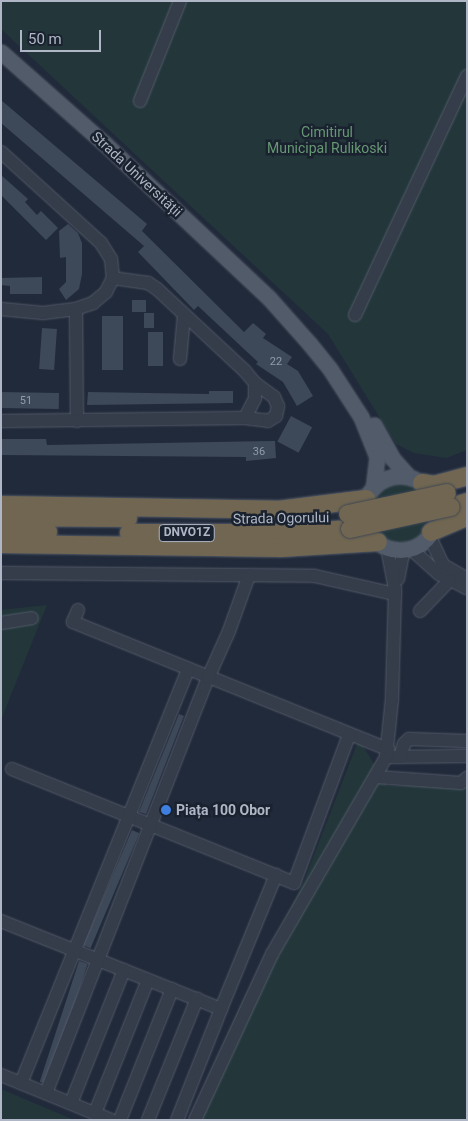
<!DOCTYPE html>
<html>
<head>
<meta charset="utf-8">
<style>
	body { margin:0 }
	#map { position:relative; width:468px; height:1121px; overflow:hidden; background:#212a3a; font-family:Roboto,sans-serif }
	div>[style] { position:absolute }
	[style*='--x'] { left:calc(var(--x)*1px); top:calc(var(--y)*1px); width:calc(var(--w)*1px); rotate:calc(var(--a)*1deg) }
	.green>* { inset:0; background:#23373b }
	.round { border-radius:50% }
	.building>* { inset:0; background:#3d4859; transform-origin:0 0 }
	.roads { filter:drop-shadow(0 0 1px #525a68) drop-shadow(0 0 1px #525a68) }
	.minor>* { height:12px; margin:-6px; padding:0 6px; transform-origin:6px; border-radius:6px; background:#353c4a }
	.major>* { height:15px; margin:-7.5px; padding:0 7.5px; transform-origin:7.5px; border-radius:7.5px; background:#525b6a }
	.major>.ring { margin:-7.5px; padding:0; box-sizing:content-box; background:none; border:15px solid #525b6a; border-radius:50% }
	.highway>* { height:18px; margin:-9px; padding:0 9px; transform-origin:9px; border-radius:9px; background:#706651 }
	.bridges { filter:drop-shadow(0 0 1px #3f4755) drop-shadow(0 0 1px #3f4755) }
	.highway-bridge>* { height:18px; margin:-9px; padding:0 9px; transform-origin:9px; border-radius:9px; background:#706651 }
	.dots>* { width:14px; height:14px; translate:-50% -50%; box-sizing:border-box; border:2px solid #1a222f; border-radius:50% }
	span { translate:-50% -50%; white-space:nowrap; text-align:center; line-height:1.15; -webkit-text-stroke:5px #1a222f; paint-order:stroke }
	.number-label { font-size:11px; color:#929bab }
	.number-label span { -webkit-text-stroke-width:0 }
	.shield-label span { padding:1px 4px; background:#1a222f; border:1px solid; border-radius:4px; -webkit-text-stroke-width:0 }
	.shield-label { font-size:12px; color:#afb7c6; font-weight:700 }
	.park-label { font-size:14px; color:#669874 }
	.street-label { font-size:14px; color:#afb7c6 }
	.poi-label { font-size:14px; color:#afb7c6; font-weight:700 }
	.left { translate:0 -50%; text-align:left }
	.frame { position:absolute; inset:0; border:2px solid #afb7c6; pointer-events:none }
	.scale { position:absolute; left:20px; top:30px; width:81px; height:22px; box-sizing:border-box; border:2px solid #afb7c6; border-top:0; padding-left:6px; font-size:15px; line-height:18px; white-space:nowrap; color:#afb7c6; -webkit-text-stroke:4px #1a222f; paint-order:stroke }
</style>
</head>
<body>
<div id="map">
	<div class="green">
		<div style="clip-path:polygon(1px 1px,467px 1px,467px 450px,446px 458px,414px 453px,396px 444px,328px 334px,1px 29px)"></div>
		<div class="round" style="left:369px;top:482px;width:62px;height:62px"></div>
		<div style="clip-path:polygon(47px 605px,1px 720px,1px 610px)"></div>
		<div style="clip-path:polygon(359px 739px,387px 786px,467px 785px,467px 1120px,189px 1120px,240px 1006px,304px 881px)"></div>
		<div style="clip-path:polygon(1px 1089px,74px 1120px,1px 1120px)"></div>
	</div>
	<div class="building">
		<div style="clip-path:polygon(1px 100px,147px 224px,142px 231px,244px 332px,253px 323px,266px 334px,263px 338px,292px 357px,287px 364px,298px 371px,313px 396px,297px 406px,283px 382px,256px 364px,258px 362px,198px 306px,194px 310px,138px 252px,144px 246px,1px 123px)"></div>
		<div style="clip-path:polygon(1px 175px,28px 199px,25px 202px,37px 215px,41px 211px,58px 228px,46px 240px,1px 195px)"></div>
		<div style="clip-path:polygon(68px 224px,78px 233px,82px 243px,82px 274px,79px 289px,66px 300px,59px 289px,66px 282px,66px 257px,60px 258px,59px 231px)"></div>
		<div style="clip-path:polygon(42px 277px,42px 294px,10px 294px,10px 286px,1px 285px,1px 278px)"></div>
		<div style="left:146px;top:300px;width:12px;height:14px;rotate:90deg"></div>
		<div style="left:144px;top:313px;width:10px;height:15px"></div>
		<div style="left:102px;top:316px;width:21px;height:54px"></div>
		<div style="left:42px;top:328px;width:15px;height:41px;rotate:4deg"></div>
		<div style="left:148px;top:332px;width:15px;height:34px"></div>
		<div style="clip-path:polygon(209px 391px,233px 391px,233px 403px,87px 405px,88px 392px,209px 394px)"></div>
		<div style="left:1px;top:392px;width:58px;height:16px;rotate:1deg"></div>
		<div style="left:291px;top:416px;width:24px;height:29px;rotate:28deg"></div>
		<div style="clip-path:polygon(1px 439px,46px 439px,47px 445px,275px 441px,276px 458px,246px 461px,246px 457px,1px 455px)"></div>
		<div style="clip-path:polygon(179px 714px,184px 716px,146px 814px,139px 812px)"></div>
		<div style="left:132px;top:830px;width:8px;height:125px;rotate:23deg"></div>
		<div style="left:79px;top:961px;width:9px;height:127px;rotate:18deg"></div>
	</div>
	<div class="roads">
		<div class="minor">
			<div style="--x:140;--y:101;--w:108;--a:-68.2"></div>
			<div style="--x:1;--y:152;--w:135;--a:42.3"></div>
			<div style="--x:101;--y:243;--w:19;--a:58"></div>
			<div style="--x:111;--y:259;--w:19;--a:84"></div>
			<div style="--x:113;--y:278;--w:16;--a:117"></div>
			<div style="--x:106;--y:292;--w:17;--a:140"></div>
			<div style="--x:93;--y:303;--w:18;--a:161"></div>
			<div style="--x:76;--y:309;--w:33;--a:173"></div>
			<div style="--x:43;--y:313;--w:42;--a:-174.6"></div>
			<div style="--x:76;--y:309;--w:112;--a:89.5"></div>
			<div style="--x:355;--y:315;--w:264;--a:-64.9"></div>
			<div style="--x:180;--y:359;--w:44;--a:-84.8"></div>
			<div style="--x:245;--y:418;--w:23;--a:7"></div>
			<div style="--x:268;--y:421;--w:9;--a:-32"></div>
			<div style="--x:276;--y:416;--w:10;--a:-79"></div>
			<div style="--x:278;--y:406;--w:10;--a:-114"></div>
			<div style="--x:274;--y:397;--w:24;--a:-144"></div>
			<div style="--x:1;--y:421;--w:244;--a:-0.7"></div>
			<div style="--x:245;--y:418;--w:22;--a:-63"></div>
			<div style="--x:255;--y:398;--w:15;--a:-90"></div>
			<div style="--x:255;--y:383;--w:16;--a:-130"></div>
			<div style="--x:245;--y:371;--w:120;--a:-137"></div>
			<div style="--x:157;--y:289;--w:11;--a:-146"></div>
			<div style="--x:148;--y:283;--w:35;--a:-172"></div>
			<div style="--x:429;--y:535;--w:33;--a:65"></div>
			<div style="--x:443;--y:565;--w:28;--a:30"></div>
			<div style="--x:410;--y:548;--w:39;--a:42"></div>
			<div style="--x:439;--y:574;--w:31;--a:27"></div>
			<div style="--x:1;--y:573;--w:314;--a:0.5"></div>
			<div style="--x:315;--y:576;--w:82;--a:12.7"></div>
			<div style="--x:398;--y:579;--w:31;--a:-79"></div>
			<div style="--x:78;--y:610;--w:13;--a:113"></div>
			<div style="--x:73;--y:622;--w:340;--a:22"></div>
			<div style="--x:420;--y:611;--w:42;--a:-46"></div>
			<div style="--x:1;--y:623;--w:31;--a:-9"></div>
			<div style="--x:386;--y:757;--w:81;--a:-0.7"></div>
			<div style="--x:400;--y:757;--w:14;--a:-73"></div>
			<div style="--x:404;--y:744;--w:7;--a:-45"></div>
			<div style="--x:409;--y:739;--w:58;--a:2"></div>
			<div style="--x:12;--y:769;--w:304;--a:22"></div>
			<div style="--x:294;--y:883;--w:158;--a:-69.6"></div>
			<div style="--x:376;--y:777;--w:85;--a:4"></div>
			<div style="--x:461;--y:783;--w:8;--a:-40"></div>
			<div style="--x:1;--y:921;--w:237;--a:21.8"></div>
			<div style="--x:221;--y:1009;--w:119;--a:111.6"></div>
			<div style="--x:221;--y:1009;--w:145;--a:-67.7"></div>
			<div style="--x:1;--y:1075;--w:119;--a:22.2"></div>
			<div style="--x:21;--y:1083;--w:446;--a:-68"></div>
			<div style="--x:46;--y:1093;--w:445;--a:-68.7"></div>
			<div style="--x:208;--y:678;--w:51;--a:-65.9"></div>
			<div style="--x:229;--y:631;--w:59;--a:-70.3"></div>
			<div style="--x:71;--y:1103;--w:143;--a:-68.3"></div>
			<div style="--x:95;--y:1113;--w:143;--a:-68.3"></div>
			<div style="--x:120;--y:1120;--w:141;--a:-68.3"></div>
			<div style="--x:148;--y:1120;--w:131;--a:-68"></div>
			<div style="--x:195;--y:1120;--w:183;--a:-65.1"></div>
			<div style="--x:272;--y:954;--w:228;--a:-59.9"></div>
			<div style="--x:386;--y:757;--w:58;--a:-84.1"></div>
			<div style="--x:392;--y:699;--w:110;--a:-88.4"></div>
			<div style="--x:395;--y:589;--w:43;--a:-100.8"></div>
		</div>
		<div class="major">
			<div style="--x:1;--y:52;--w:137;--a:41.5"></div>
			<div style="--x:104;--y:143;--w:226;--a:43.2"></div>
			<div style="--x:269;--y:298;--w:60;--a:48.4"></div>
			<div style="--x:309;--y:343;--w:33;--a:51"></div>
			<div style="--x:330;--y:369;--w:57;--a:57.1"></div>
			<div style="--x:361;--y:417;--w:43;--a:68.2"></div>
			<div style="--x:377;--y:457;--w:31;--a:97"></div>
			<div style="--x:374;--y:425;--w:38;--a:61"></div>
			<div style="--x:392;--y:458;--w:25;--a:48"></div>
			<div class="ring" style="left:363px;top:476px;width:59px;height:59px"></div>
		</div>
		<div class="highway">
			<div style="--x:422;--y:483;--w:12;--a:9"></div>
			<div style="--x:434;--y:485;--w:34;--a:-15"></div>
			<div style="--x:1;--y:505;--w:277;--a:1"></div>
			<div style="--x:278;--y:510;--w:89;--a:-7.1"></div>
			<div style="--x:451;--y:507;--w:17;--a:-17"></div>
			<div style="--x:2;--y:517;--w:126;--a:0.5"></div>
			<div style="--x:1;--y:531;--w:47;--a:1.2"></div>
			<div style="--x:431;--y:532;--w:39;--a:-23"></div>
			<div style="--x:129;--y:533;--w:164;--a:0"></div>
			<div style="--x:293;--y:533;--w:57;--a:-4"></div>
			<div style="--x:1;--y:544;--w:280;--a:0.8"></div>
			<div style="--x:281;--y:548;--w:97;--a:-3.5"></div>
		</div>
	</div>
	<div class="bridges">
		<div class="highway-bridge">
			<div style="--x:348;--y:514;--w:101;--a:-12"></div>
			<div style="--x:350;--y:529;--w:103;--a:-12.3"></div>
		</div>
	</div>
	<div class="dots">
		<div style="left:166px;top:810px;background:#3f7fe0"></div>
	</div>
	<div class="number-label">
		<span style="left:276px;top:362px">22</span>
		<span style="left:26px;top:401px">51</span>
		<span style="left:259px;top:452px">36</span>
	</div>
	<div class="shield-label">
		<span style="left:187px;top:533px">DNVO1Z</span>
	</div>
	<div class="park-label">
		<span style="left:327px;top:140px">Cimitirul<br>Municipal Rulikoski</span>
	</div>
	<div class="street-label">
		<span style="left:137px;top:174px;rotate:43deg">Strada Universității</span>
		<span style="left:281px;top:518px;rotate:-1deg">Strada Ogorului</span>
	</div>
	<div class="poi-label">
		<span class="left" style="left:176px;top:810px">Piața 100 Obor</span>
	</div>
	<div class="frame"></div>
	<div class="scale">50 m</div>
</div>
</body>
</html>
